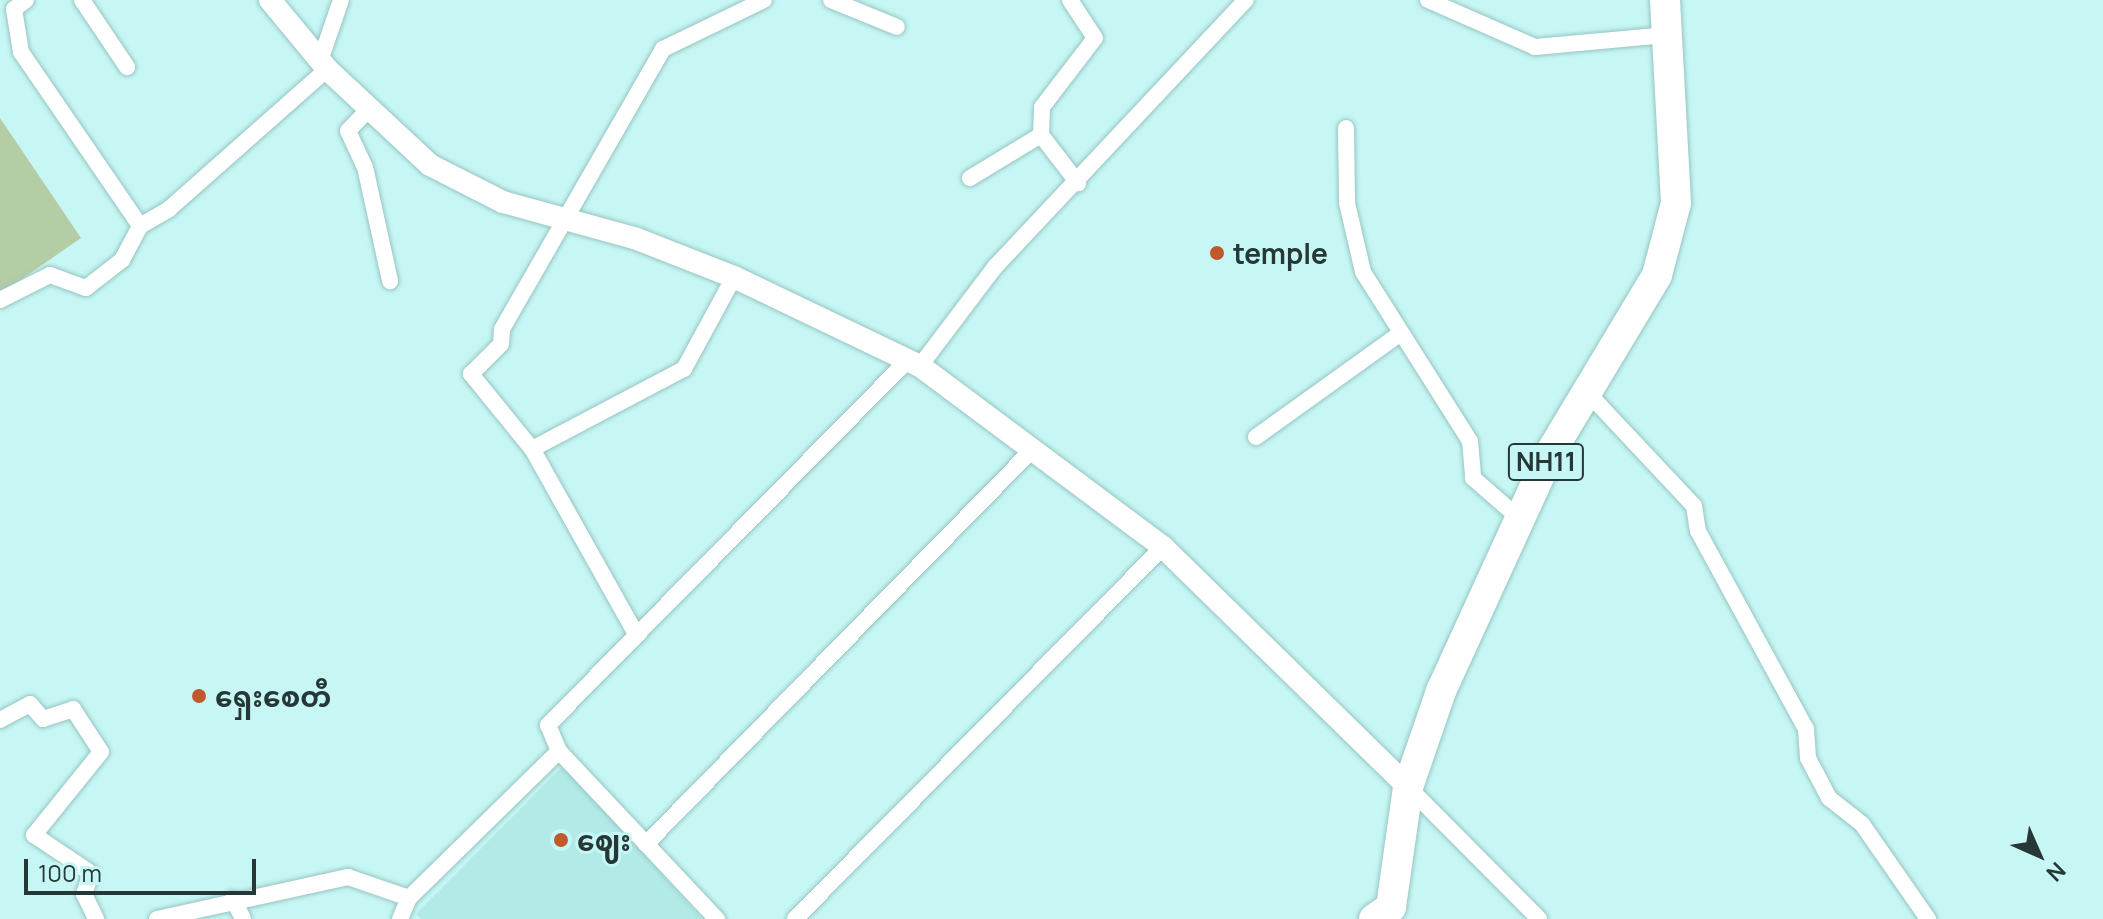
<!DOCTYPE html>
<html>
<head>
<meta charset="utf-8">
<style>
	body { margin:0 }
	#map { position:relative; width:2103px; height:919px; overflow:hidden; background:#c7f7f4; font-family:Manrope,"Noto Sans Myanmar",sans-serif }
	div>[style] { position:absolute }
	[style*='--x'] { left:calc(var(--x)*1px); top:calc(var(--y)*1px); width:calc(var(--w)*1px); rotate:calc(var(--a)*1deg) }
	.built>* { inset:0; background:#b1eae7 }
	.green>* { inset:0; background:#b5cda5 }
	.roads { filter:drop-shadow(0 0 2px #96c5c2) drop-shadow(0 0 2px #96c5c2) }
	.street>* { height:16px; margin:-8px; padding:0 8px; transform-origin:8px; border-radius:8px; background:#fff }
	.secondary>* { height:22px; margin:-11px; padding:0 11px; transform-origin:11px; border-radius:11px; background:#fff }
	.highway>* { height:30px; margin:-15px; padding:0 15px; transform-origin:15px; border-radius:15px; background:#fff }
	.dots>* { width:22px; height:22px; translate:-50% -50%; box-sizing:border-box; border:4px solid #c7f7f4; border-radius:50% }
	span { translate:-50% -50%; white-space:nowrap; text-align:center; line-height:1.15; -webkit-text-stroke:6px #c7f7f4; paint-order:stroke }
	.shield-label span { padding:2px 6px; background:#c7f7f4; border:2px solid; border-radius:6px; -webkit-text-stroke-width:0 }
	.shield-label { font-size:26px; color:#253837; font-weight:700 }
	.poi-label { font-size:28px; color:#253837; font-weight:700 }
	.left { translate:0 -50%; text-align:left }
	.north { position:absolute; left:1999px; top:815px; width:80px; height:80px; -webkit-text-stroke:6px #c7f7f4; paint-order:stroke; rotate:135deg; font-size:22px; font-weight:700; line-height:32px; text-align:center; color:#253837 }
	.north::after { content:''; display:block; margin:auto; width:28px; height:36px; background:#253837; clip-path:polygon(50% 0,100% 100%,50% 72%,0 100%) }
	.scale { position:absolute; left:24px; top:859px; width:232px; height:36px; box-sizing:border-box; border:4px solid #253837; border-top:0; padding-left:10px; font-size:24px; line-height:28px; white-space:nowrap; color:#253837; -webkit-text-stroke:6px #c7f7f4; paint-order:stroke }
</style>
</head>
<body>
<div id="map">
	<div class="built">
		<div style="clip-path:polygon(564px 765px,702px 919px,421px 919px,416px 914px)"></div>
	</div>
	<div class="green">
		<div style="clip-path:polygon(0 118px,81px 238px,0 294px)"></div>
	</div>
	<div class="roads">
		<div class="street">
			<div style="--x:26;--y:0;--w:15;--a:143"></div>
			<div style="--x:14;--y:9;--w:44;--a:80.8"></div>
			<div style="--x:21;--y:52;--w:211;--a:55.6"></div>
			<div style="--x:82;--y:0;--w:81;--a:56.1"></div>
			<div style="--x:831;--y:0;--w:71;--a:22.2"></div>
			<div style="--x:1070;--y:0;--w:45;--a:56.7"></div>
			<div style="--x:1095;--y:38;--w:87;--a:127.5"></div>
			<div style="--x:1042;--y:107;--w:28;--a:92"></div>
			<div style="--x:1041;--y:135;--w:61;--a:52.4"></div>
			<div style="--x:1428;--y:0;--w:117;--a:23.7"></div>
			<div style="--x:1535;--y:47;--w:134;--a:-5.2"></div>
			<div style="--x:321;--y:58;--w:61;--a:-71"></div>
			<div style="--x:369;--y:109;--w:30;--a:134"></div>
			<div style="--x:348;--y:131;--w:40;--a:65"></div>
			<div style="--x:365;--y:167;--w:117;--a:77.6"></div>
			<div style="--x:1346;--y:128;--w:75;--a:89.2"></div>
			<div style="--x:1347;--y:203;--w:71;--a:76.9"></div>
			<div style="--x:1363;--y:272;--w:200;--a:57.7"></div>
			<div style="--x:1470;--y:441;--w:37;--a:85"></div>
			<div style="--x:1473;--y:478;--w:62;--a:41.1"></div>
			<div style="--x:970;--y:178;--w:83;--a:-31.2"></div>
			<div style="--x:0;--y:300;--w:56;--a:-26.6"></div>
			<div style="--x:50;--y:275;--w:38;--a:20"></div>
			<div style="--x:86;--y:288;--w:46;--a:-37.9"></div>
			<div style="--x:122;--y:260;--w:38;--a:-62"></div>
			<div style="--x:140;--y:226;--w:34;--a:-30"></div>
			<div style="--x:169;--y:209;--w:211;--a:-41.5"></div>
			<div style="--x:920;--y:366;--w:124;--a:-52.9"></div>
			<div style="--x:995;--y:267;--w:366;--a:-46.8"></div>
			<div style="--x:1587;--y:392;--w:156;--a:46.8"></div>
			<div style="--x:1694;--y:506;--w:25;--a:81"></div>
			<div style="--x:1698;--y:531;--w:226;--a:61.4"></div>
			<div style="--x:1806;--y:729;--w:29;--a:86"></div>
			<div style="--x:1808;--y:758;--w:45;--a:62.3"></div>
			<div style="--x:1829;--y:798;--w:42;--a:38.2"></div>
			<div style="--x:1862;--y:824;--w:116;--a:55.2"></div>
			<div style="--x:1256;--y:437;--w:175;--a:-35.7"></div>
			<div style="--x:532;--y:449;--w:172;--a:-27.8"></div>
			<div style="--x:684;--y:369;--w:105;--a:-61.5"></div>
			<div style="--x:636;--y:634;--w:212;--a:-119.3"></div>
			<div style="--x:532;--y:449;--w:97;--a:-129.1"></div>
			<div style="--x:471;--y:374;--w:42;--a:-45"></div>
			<div style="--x:501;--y:344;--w:15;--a:-86"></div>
			<div style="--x:502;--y:329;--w:323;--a:-60.1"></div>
			<div style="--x:663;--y:49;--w:112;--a:-25.9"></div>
			<div style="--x:0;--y:720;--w:34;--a:-28"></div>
			<div style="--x:30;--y:704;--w:20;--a:49"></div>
			<div style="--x:43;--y:719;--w:32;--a:-18"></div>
			<div style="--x:73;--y:709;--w:51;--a:56.9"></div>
			<div style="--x:101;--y:752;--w:107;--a:128.9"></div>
			<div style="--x:34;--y:835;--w:69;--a:33.7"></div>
			<div style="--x:91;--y:873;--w:22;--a:108"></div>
			<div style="--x:84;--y:894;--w:28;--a:64"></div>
			<div style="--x:559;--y:751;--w:231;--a:46.8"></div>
			<div style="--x:1408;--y:787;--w:186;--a:45.2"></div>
			<div style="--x:646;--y:844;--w:552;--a:-45.59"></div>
			<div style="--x:233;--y:899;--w:22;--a:63"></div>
			<div style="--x:157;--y:919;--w:196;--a:-12.4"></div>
			<div style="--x:348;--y:877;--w:65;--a:19"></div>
			<div style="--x:400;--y:919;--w:23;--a:-67"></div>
			<div style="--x:409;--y:898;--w:210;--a:-44.4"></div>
			<div style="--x:559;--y:751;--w:28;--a:-113"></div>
			<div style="--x:548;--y:725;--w:513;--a:-45.4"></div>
			<div style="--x:795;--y:919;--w:523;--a:-45.31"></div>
		</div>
		<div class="secondary">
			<div style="--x:270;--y:0;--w:89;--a:50.4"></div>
			<div style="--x:327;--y:69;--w:141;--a:43"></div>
			<div style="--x:430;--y:165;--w:82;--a:26.9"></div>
			<div style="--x:503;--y:202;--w:139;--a:15.4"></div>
			<div style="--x:637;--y:239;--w:104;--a:21.4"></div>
			<div style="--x:734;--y:277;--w:206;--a:25.6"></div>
			<div style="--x:920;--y:366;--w:303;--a:36.7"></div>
			<div style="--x:1163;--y:547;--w:343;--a:44.4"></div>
		</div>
		<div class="highway">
			<div style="--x:1374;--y:919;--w:21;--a:-35"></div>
			<div style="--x:1391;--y:907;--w:121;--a:-81.9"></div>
			<div style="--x:1408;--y:787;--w:102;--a:-71"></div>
			<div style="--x:1441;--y:691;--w:260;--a:-65.4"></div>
			<div style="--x:1549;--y:455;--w:210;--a:-59"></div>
			<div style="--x:1657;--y:275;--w:74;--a:-75.2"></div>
			<div style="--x:1676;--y:203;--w:203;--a:-93.1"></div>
		</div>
	</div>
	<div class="dots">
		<div style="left:1217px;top:253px;background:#c05a2c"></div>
		<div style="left:199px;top:696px;background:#c05a2c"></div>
		<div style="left:561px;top:840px;background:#c05a2c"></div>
	</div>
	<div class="shield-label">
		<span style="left:1546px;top:462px">NH11</span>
	</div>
	<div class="poi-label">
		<span class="left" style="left:1233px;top:253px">temple</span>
		<span class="left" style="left:215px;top:696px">ရှေးစေတီ</span>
		<span class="left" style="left:577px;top:840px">ဈေး</span>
	</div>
	<div class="north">N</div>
	<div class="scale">100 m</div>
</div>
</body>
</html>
